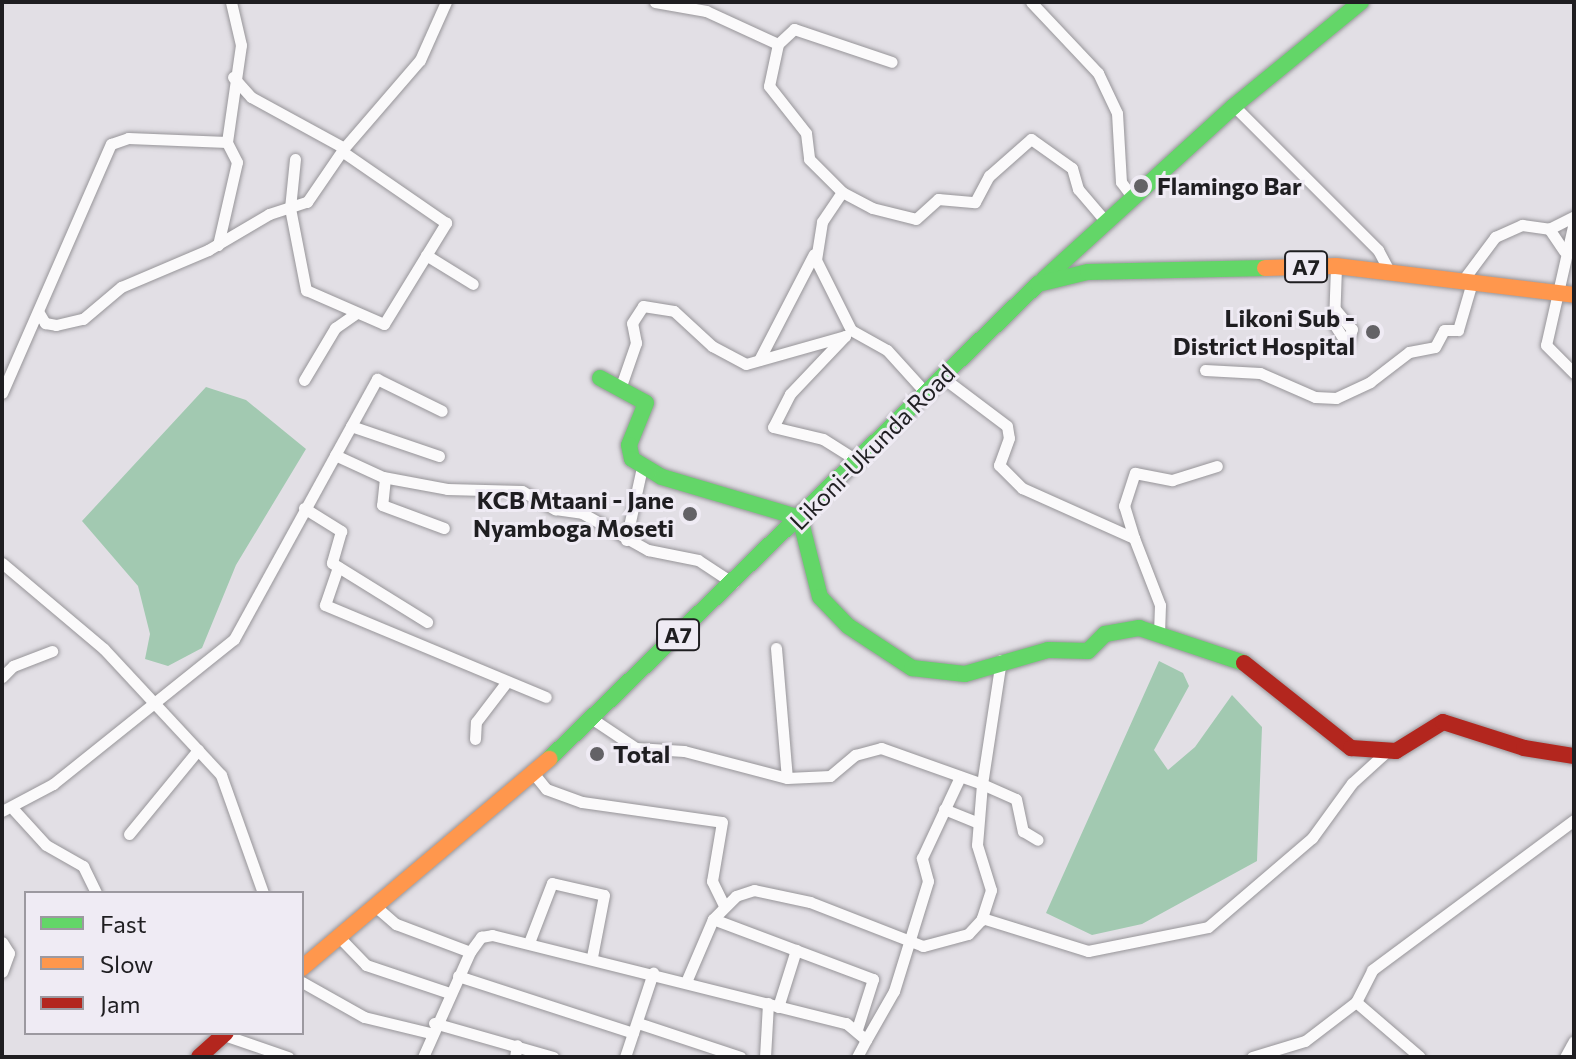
<!DOCTYPE html>
<html>
<head>
<meta charset="utf-8">
<style>
	body { margin:0 }
	#map { position:relative; width:1576px; height:1059px; overflow:hidden; background:#e2dfe5; font-family:Commissioner,sans-serif }
	div>[style] { position:absolute }
	[style*='--x'] { left:calc(var(--x)*1px); top:calc(var(--y)*1px); width:calc(var(--w)*1px); rotate:calc(var(--a)*1deg) }
	.forest>* { inset:0; background:#a2c9b1 }
	.roads { filter:drop-shadow(0 0 2px #979599) drop-shadow(0 0 2px #979599) }
	.street>* { height:11px; margin:-5.5px; padding:0 5.5px; transform-origin:5.5px; border-radius:5.5px; background:#fbfafb }
	.fast>* { height:16px; margin:-8px; padding:0 8px; transform-origin:8px; border-radius:8px; background:#63d668 }
	.slow>* { height:16px; margin:-8px; padding:0 8px; transform-origin:8px; border-radius:8px; background:#ff974d }
	.jam>* { height:16px; margin:-8px; padding:0 8px; transform-origin:8px; border-radius:8px; background:#b3261e }
	.dots>* { width:22px; height:22px; translate:-50% -50%; box-sizing:border-box; border:4px solid #efebf4; border-radius:50% }
	span { translate:-50% -50%; white-space:nowrap; text-align:center; line-height:1.15; -webkit-text-stroke:6px #efebf4; paint-order:stroke }
	.shield-label span { padding:2px 6px; background:#efebf4; border:2px solid; border-radius:6px; -webkit-text-stroke-width:0 }
	.shield-label { font-size:22px; color:#1f1e21; font-weight:700 }
	.poi-label { font-size:24px; color:#1f1e21; font-weight:700 }
	.left { translate:0 -50%; text-align:left }
	.right { translate:-100% -50%; text-align:right }
	.street-label { font-size:24px; color:#1f1e21 }
	.frame { position:absolute; inset:0; border:4px solid #1f1e21; pointer-events:none }
	.legend { position:absolute; left:24px; top:891px; width:280px; height:144px; box-sizing:border-box; background:#efebf4; border:2px solid #9c99a0; margin:0; padding:10px 14px; list-style:none; font-size:24px; color:#1f1e21 }
	.legend li { display:flex; align-items:center; gap:16px; height:40px }
	.legend b { width:40px; border:2px solid #9c99a0 }
</style>
</head>
<body>
<div id="map">
	<div class="forest">
		<div style="clip-path:polygon(206px 387px,246px 400px,306px 449px,236px 565px,202px 648px,168px 666px,145px 659px,150px 634px,138px 586px,82px 521px)"></div>
		<div style="clip-path:polygon(1159px 661px,1183px 673px,1189px 686px,1154px 750px,1168px 770px,1195px 747px,1232px 695px,1262px 727px,1257px 861px,1142px 924px,1092px 935px,1046px 913px)"></div>
	</div>
	<div class="roads">
		<div class="street">
			<div style="--x:655;--y:2;--w:52;--a:10"></div>
			<div style="--x:706;--y:11;--w:79;--a:24.6"></div>
			<div style="--x:778;--y:44;--w:43;--a:102.1"></div>
			<div style="--x:769;--y:86;--w:60;--a:51.8"></div>
			<div style="--x:806;--y:133;--w:26;--a:83"></div>
			<div style="--x:809;--y:159;--w:47;--a:45"></div>
			<div style="--x:842;--y:192;--w:36;--a:124"></div>
			<div style="--x:822;--y:222;--w:38;--a:99"></div>
			<div style="--x:816;--y:260;--w:78;--a:63.4"></div>
			<div style="--x:851;--y:330;--w:41;--a:29.1"></div>
			<div style="--x:887;--y:350;--w:58;--a:47.8"></div>
			<div style="--x:1031;--y:2;--w:98;--a:46.7"></div>
			<div style="--x:1098;--y:73;--w:44;--a:64.6"></div>
			<div style="--x:1117;--y:113;--w:69;--a:86.7"></div>
			<div style="--x:1121;--y:182;--w:21;--a:53"></div>
			<div style="--x:778;--y:44;--w:22;--a:-43"></div>
			<div style="--x:794;--y:29;--w:103;--a:18.6"></div>
			<div style="--x:233;--y:77;--w:27;--a:48"></div>
			<div style="--x:251;--y:97;--w:106;--a:28.7"></div>
			<div style="--x:344;--y:148;--w:116;--a:-49.2"></div>
			<div style="--x:420;--y:60;--w:64;--a:-65.9"></div>
			<div style="--x:1234;--y:106;--w:204;--a:45"></div>
			<div style="--x:1378;--y:250;--w:21;--a:62"></div>
			<div style="--x:295;--y:159;--w:49;--a:95.8"></div>
			<div style="--x:290;--y:208;--w:84;--a:79"></div>
			<div style="--x:306;--y:290;--w:85;--a:23.6"></div>
			<div style="--x:384;--y:324;--w:119;--a:-58.5"></div>
			<div style="--x:446;--y:223;--w:125;--a:-145.4"></div>
			<div style="--x:842;--y:192;--w:34;--a:28"></div>
			<div style="--x:872;--y:208;--w:45;--a:14"></div>
			<div style="--x:916;--y:219;--w:30;--a:-42"></div>
			<div style="--x:938;--y:199;--w:37;--a:5"></div>
			<div style="--x:975;--y:202;--w:30;--a:-62"></div>
			<div style="--x:989;--y:176;--w:56;--a:-41.4"></div>
			<div style="--x:1031;--y:139;--w:50;--a:35.3"></div>
			<div style="--x:1072;--y:168;--w:22;--a:74"></div>
			<div style="--x:1078;--y:189;--w:45;--a:49.5"></div>
			<div style="--x:1574;--y:222;--w:126;--a:102.8"></div>
			<div style="--x:1546;--y:345;--w:40;--a:45"></div>
			<div style="--x:218;--y:245;--w:85;--a:-77.1"></div>
			<div style="--x:237;--y:162;--w:22;--a:-117"></div>
			<div style="--x:227;--y:142;--w:98;--a:-81.8"></div>
			<div style="--x:241;--y:45;--w:44;--a:-103.1"></div>
			<div style="--x:1564;--y:251;--w:27;--a:-124"></div>
			<div style="--x:1549;--y:229;--w:28;--a:-27"></div>
			<div style="--x:426;--y:255;--w:55;--a:31.7"></div>
			<div style="--x:1463;--y:280;--w:54;--a:-53.3"></div>
			<div style="--x:1495;--y:237;--w:30;--a:-24"></div>
			<div style="--x:1522;--y:225;--w:27;--a:8"></div>
			<div style="--x:1335;--y:309;--w:26;--a:50"></div>
			<div style="--x:1352;--y:329;--w:16;--a:108"></div>
			<div style="--x:1347;--y:344;--w:24;--a:-123"></div>
			<div style="--x:1334;--y:324;--w:58;--a:-88"></div>
			<div style="--x:39;--y:313;--w:12;--a:59"></div>
			<div style="--x:45;--y:323;--w:11;--a:10"></div>
			<div style="--x:56;--y:325;--w:28;--a:-13"></div>
			<div style="--x:83;--y:319;--w:50;--a:-40.1"></div>
			<div style="--x:121;--y:287;--w:95;--a:-23"></div>
			<div style="--x:208;--y:250;--w:71;--a:-30.5"></div>
			<div style="--x:269;--y:214;--w:40;--a:-18"></div>
			<div style="--x:307;--y:202;--w:65;--a:-55.6"></div>
			<div style="--x:845;--y:336;--w:80;--a:133.5"></div>
			<div style="--x:790;--y:394;--w:37;--a:117"></div>
			<div style="--x:773;--y:427;--w:51;--a:13.5"></div>
			<div style="--x:823;--y:439;--w:41;--a:32.2"></div>
			<div style="--x:759;--y:360;--w:119;--a:-62.6"></div>
			<div style="--x:1205;--y:370;--w:55;--a:3.1"></div>
			<div style="--x:1260;--y:373;--w:60;--a:23.6"></div>
			<div style="--x:1315;--y:397;--w:21;--a:3"></div>
			<div style="--x:1336;--y:398;--w:38;--a:-25"></div>
			<div style="--x:1370;--y:382;--w:49;--a:-37.6"></div>
			<div style="--x:1409;--y:352;--w:26;--a:-11"></div>
			<div style="--x:1435;--y:347;--w:19;--a:-62"></div>
			<div style="--x:1444;--y:330;--w:14;--a:0"></div>
			<div style="--x:1458;--y:330;--w:50;--a:-73.7"></div>
			<div style="--x:942;--y:377;--w:81;--a:37"></div>
			<div style="--x:1007;--y:426;--w:12;--a:81"></div>
			<div style="--x:1009;--y:438;--w:29;--a:110"></div>
			<div style="--x:999;--y:465;--w:33;--a:45"></div>
			<div style="--x:1022;--y:488;--w:123;--a:24.1"></div>
			<div style="--x:1134;--y:538;--w:72;--a:68.8"></div>
			<div style="--x:1160;--y:605;--w:28;--a:92"></div>
			<div style="--x:304;--y:380;--w:61;--a:-59.2"></div>
			<div style="--x:335;--y:328;--w:24;--a:-35"></div>
			<div style="--x:621;--y:386;--w:46;--a:-70.8"></div>
			<div style="--x:636;--y:343;--w:20;--a:-101"></div>
			<div style="--x:632;--y:323;--w:20;--a:-57"></div>
			<div style="--x:643;--y:306;--w:31;--a:9"></div>
			<div style="--x:674;--y:311;--w:52;--a:42.6"></div>
			<div style="--x:712;--y:346;--w:38;--a:28"></div>
			<div style="--x:746;--y:364;--w:103;--a:-15.8"></div>
			<div style="--x:2;--y:393;--w:272;--a:-66.4"></div>
			<div style="--x:111;--y:144;--w:18;--a:-19"></div>
			<div style="--x:128;--y:138;--w:99;--a:2.3"></div>
			<div style="--x:351;--y:426;--w:93;--a:18.8"></div>
			<div style="--x:335;--y:455;--w:55;--a:24.7"></div>
			<div style="--x:385;--y:478;--w:27;--a:96"></div>
			<div style="--x:382;--y:505;--w:66;--a:20.4"></div>
			<div style="--x:383;--y:477;--w:65;--a:10.6"></div>
			<div style="--x:447;--y:489;--w:75;--a:1.5"></div>
			<div style="--x:522;--y:491;--w:38;--a:29"></div>
			<div style="--x:555;--y:509;--w:27;--a:8"></div>
			<div style="--x:582;--y:513;--w:76;--a:29.3"></div>
			<div style="--x:648;--y:550;--w:51;--a:11.3"></div>
			<div style="--x:698;--y:560;--w:42;--a:33.3"></div>
			<div style="--x:304;--y:508;--w:44;--a:31.9"></div>
			<div style="--x:341;--y:531;--w:33;--a:106"></div>
			<div style="--x:332;--y:563;--w:112;--a:31.8"></div>
			<div style="--x:1134;--y:538;--w:34;--a:-107"></div>
			<div style="--x:1124;--y:506;--w:35;--a:-72"></div>
			<div style="--x:1135;--y:473;--w:38;--a:11"></div>
			<div style="--x:1172;--y:480;--w:47;--a:-17.3"></div>
			<div style="--x:626;--y:540;--w:75;--a:-77.6"></div>
			<div style="--x:2;--y:563;--w:133;--a:40.1"></div>
			<div style="--x:104;--y:649;--w:172;--a:47.1"></div>
			<div style="--x:221;--y:775;--w:125;--a:70.4"></div>
			<div style="--x:338;--y:567;--w:40;--a:108.9"></div>
			<div style="--x:325;--y:605;--w:239;--a:22.6"></div>
			<div style="--x:776;--y:648;--w:130;--a:85.2"></div>
			<div style="--x:1001;--y:660;--w:125;--a:98.7"></div>
			<div style="--x:982;--y:784;--w:37;--a:24"></div>
			<div style="--x:1016;--y:799;--w:33;--a:78"></div>
			<div style="--x:1023;--y:831;--w:17;--a:31"></div>
			<div style="--x:2;--y:677;--w:16;--a:-45"></div>
			<div style="--x:13;--y:666;--w:42;--a:-21"></div>
			<div style="--x:591;--y:718;--w:54;--a:33.7"></div>
			<div style="--x:636;--y:748;--w:48;--a:3.6"></div>
			<div style="--x:684;--y:751;--w:106;--a:14.7"></div>
			<div style="--x:787;--y:778;--w:43;--a:-2.7"></div>
			<div style="--x:830;--y:776;--w:33;--a:-40"></div>
			<div style="--x:855;--y:755;--w:27;--a:-15"></div>
			<div style="--x:881;--y:748;--w:107;--a:19.6"></div>
			<div style="--x:982;--y:784;--w:61;--a:94.7"></div>
			<div style="--x:977;--y:845;--w:47;--a:72.7"></div>
			<div style="--x:991;--y:890;--w:32;--a:108"></div>
			<div style="--x:981;--y:920;--w:19;--a:133"></div>
			<div style="--x:968;--y:934;--w:47;--a:165.1"></div>
			<div style="--x:923;--y:946;--w:121;--a:-158.7"></div>
			<div style="--x:810;--y:902;--w:57;--a:-167.9"></div>
			<div style="--x:754;--y:890;--w:19;--a:162"></div>
			<div style="--x:736;--y:896;--w:33;--a:135"></div>
			<div style="--x:713;--y:919;--w:69;--a:113.2"></div>
			<div style="--x:475;--y:739;--w:17;--a:-87"></div>
			<div style="--x:476;--y:722;--w:48;--a:-52.7"></div>
			<div style="--x:534;--y:774;--w:19;--a:51"></div>
			<div style="--x:546;--y:789;--w:38;--a:20"></div>
			<div style="--x:582;--y:802;--w:141;--a:8.1"></div>
			<div style="--x:722;--y:822;--w:60;--a:99.6"></div>
			<div style="--x:712;--y:881;--w:28;--a:64"></div>
			<div style="--x:944;--y:809;--w:35;--a:22"></div>
			<div style="--x:14;--y:810;--w:47;--a:47.6"></div>
			<div style="--x:46;--y:845;--w:43;--a:29.6"></div>
			<div style="--x:83;--y:866;--w:30;--a:64"></div>
			<div style="--x:2;--y:811;--w:58;--a:-27.9"></div>
			<div style="--x:53;--y:784;--w:232;--a:-38.7"></div>
			<div style="--x:234;--y:639;--w:297;--a:-61.2"></div>
			<div style="--x:377;--y:379;--w:72;--a:26.2"></div>
			<div style="--x:129;--y:834;--w:109;--a:-50.6"></div>
			<div style="--x:375;--y:906;--w:28;--a:41"></div>
			<div style="--x:396;--y:924;--w:79;--a:20.7"></div>
			<div style="--x:982;--y:918;--w:111;--a:17.3"></div>
			<div style="--x:1088;--y:951;--w:122;--a:-11.3"></div>
			<div style="--x:1208;--y:927;--w:137;--a:-40.6"></div>
			<div style="--x:1312;--y:838;--w:68;--a:-54"></div>
			<div style="--x:1352;--y:783;--w:45;--a:-42.3"></div>
			<div style="--x:713;--y:919;--w:171;--a:20.6"></div>
			<div style="--x:873;--y:979;--w:52;--a:107.7"></div>
			<div style="--x:339;--y:937;--w:39;--a:46"></div>
			<div style="--x:366;--y:965;--w:88;--a:18.6"></div>
			<div style="--x:530;--y:940;--w:61;--a:-68.9"></div>
			<div style="--x:552;--y:883;--w:53;--a:13"></div>
			<div style="--x:604;--y:895;--w:63;--a:101"></div>
			<div style="--x:2;--y:942;--w:13;--a:58"></div>
			<div style="--x:9;--y:953;--w:20;--a:110"></div>
			<div style="--x:458;--y:976;--w:184;--a:18"></div>
			<div style="--x:302;--y:982;--w:71;--a:29.4"></div>
			<div style="--x:364;--y:1017;--w:68;--a:13.6"></div>
			<div style="--x:1356;--y:1002;--w:84;--a:40.7"></div>
			<div style="--x:778;--y:1007;--w:60;--a:-72.5"></div>
			<div style="--x:434;--y:1023;--w:124;--a:15.9"></div>
			<div style="--x:638;--y:1023;--w:108;--a:18.4"></div>
			<div style="--x:224;--y:1035;--w:68;--a:19"></div>
			<div style="--x:866;--y:1040;--w:56;--a:-60.3"></div>
			<div style="--x:894;--y:991;--w:115;--a:-72.8"></div>
			<div style="--x:928;--y:881;--w:24;--a:-105"></div>
			<div style="--x:922;--y:858;--w:89;--a:-64.9"></div>
			<div style="--x:423;--y:1057;--w:115;--a:-65.9"></div>
			<div style="--x:470;--y:952;--w:19;--a:-54"></div>
			<div style="--x:481;--y:937;--w:11;--a:-10"></div>
			<div style="--x:492;--y:935;--w:365;--a:14"></div>
			<div style="--x:846;--y:1023;--w:26;--a:40"></div>
			<div style="--x:866;--y:1040;--w:19;--a:118"></div>
			<div style="--x:515;--y:1057;--w:12;--a:-81"></div>
			<div style="--x:625;--y:1057;--w:89;--a:-71.6"></div>
			<div style="--x:765;--y:1057;--w:54;--a:-86.8"></div>
			<div style="--x:1252;--y:1057;--w:55;--a:-16.8"></div>
			<div style="--x:1305;--y:1041;--w:64;--a:-37.4"></div>
			<div style="--x:1356;--y:1002;--w:36;--a:-63"></div>
			<div style="--x:1372;--y:970;--w:252;--a:-36.6"></div>
			<div style="--x:1565;--y:1057;--w:18;--a:-61"></div>
		</div>
		<div class="fast">
			<div style="--x:1044;--y:279;--w:257;--a:-42.3"></div>
			<div style="--x:1234;--y:106;--w:164;--a:-39.3"></div>
			<div style="--x:600;--y:378;--w:52;--a:28.5"></div>
			<div style="--x:646;--y:403;--w:45;--a:112"></div>
			<div style="--x:629;--y:445;--w:14;--a:78"></div>
			<div style="--x:632;--y:459;--w:35;--a:31"></div>
			<div style="--x:662;--y:477;--w:144;--a:16.5"></div>
			<div style="--x:800;--y:518;--w:81;--a:75.8"></div>
			<div style="--x:820;--y:597;--w:40;--a:46"></div>
			<div style="--x:848;--y:626;--w:77;--a:33.3"></div>
			<div style="--x:912;--y:668;--w:53;--a:6.5"></div>
			<div style="--x:965;--y:674;--w:86;--a:-16.1"></div>
			<div style="--x:1048;--y:650;--w:40;--a:1.4"></div>
			<div style="--x:1088;--y:651;--w:24;--a:-45"></div>
			<div style="--x:1105;--y:634;--w:35;--a:-10"></div>
			<div style="--x:1139;--y:628;--w:111;--a:18.4"></div>
			<div style="--x:549;--y:759;--w:682;--a:-44.17"></div>
			<div style="--x:1038;--y:284;--w:51;--a:-13.5"></div>
			<div style="--x:1088;--y:272;--w:177;--a:-1.3"></div>
		</div>
		<div class="slow">
			<div style="--x:1265;--y:268;--w:71;--a:-1.6"></div>
			<div style="--x:1336;--y:266;--w:240;--a:6.9"></div>
			<div style="--x:302;--y:968;--w:324;--a:-40.2"></div>
		</div>
		<div class="jam">
			<div style="--x:1244;--y:663;--w:137;--a:38.5"></div>
			<div style="--x:1351;--y:748;--w:45;--a:3.8"></div>
			<div style="--x:1396;--y:751;--w:55;--a:-31.7"></div>
			<div style="--x:1443;--y:722;--w:85;--a:17.8"></div>
			<div style="--x:1524;--y:748;--w:51;--a:9.1"></div>
			<div style="--x:199;--y:1057;--w:36;--a:-42"></div>
		</div>
	</div>
	<div class="dots">
		<div style="left:1141px;top:186px;background:#636266"></div>
		<div style="left:1373px;top:332px;background:#636266"></div>
		<div style="left:690px;top:514px;background:#636266"></div>
		<div style="left:597px;top:754px;background:#636266"></div>
	</div>
	<div class="shield-label">
		<span style="left:1306px;top:267px">A7</span>
		<span style="left:678px;top:635px">A7</span>
	</div>
	<div class="poi-label">
		<span class="left" style="left:1157px;top:186px">Flamingo Bar</span>
		<span class="right" style="left:1355px;top:332px">Likoni Sub -<br>District Hospital</span>
		<span class="right" style="left:674px;top:514px">KCB Mtaani - Jane<br>Nyamboga Moseti</span>
		<span class="left" style="left:613px;top:754px">Total</span>
	</div>
	<div class="street-label">
		<span style="left:872px;top:447px;rotate:-45deg">Likoni-Ukunda Road</span>
	</div>
	<div class="frame"></div>
	<ul class="legend">
	<li><b style="height:10px;background:#63d668"></b>Fast</li>
	<li><b style="height:10px;background:#ff974d"></b>Slow</li>
	<li><b style="height:10px;background:#b3261e"></b>Jam</li>
	</ul>
</div>
</body>
</html>
